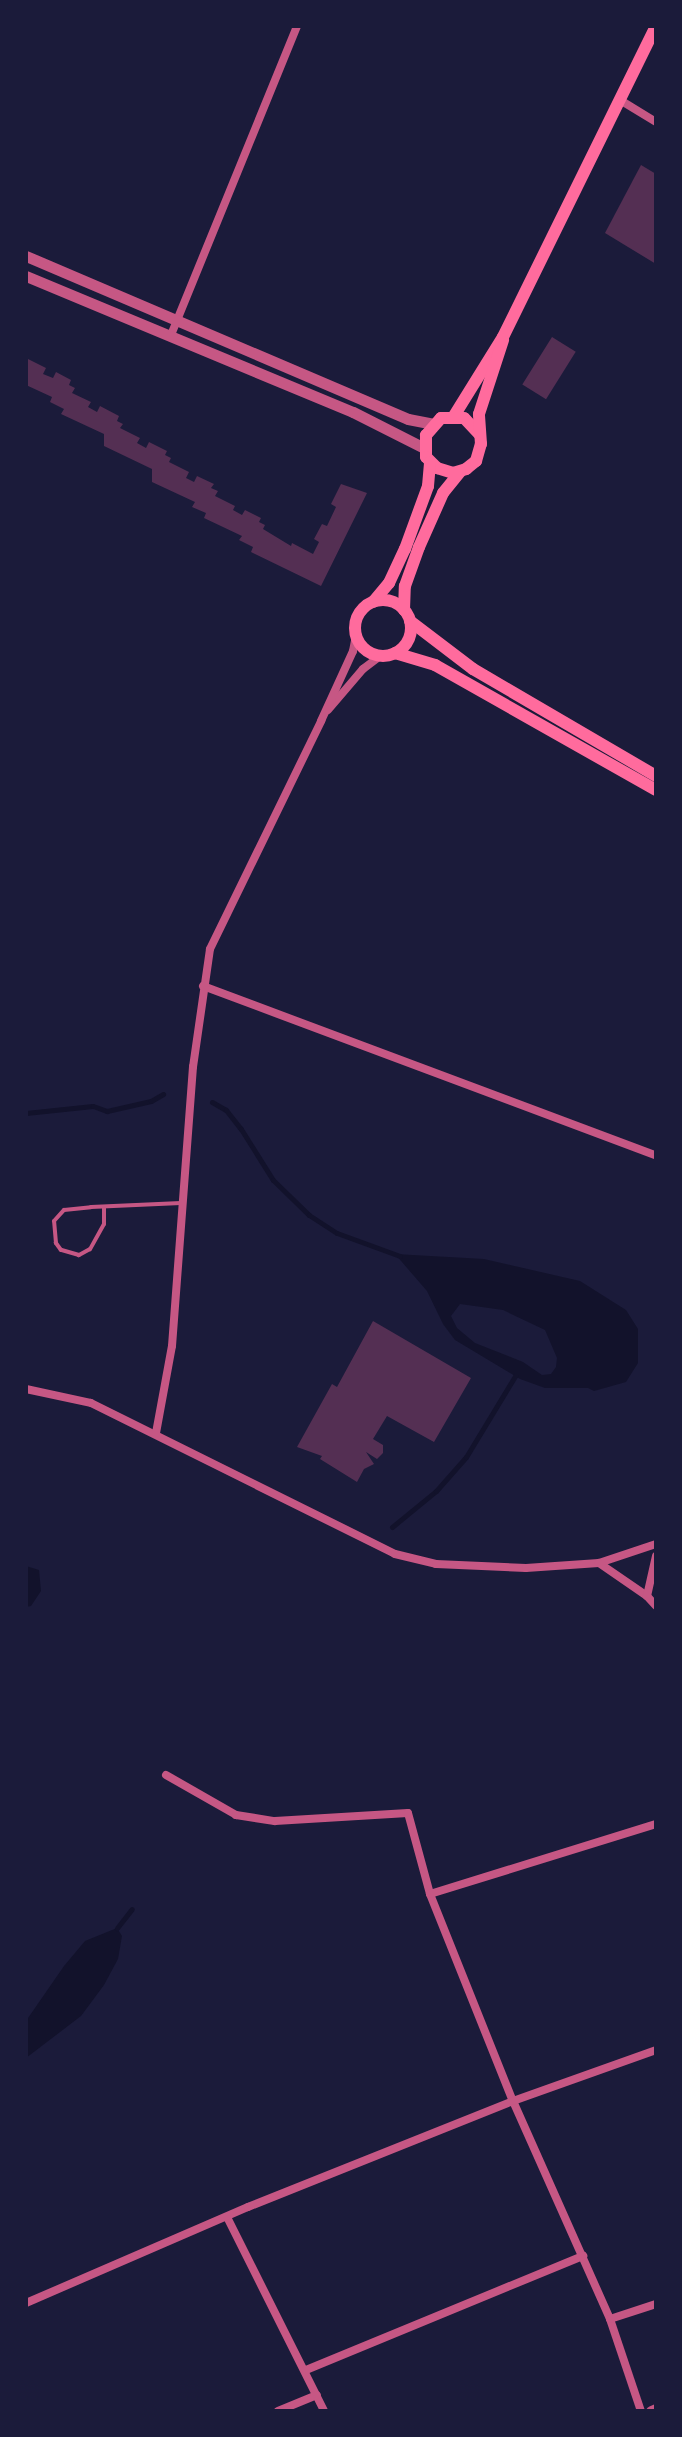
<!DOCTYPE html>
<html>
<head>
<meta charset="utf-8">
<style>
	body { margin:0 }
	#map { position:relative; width:682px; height:2437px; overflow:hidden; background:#1b1b3a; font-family:"PT Serif",serif }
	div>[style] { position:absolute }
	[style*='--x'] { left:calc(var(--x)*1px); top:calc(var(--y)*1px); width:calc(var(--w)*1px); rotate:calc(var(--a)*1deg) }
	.water>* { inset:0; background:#12122b }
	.stream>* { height:5px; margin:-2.5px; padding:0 2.5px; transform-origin:2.5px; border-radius:2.5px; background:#12122b }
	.building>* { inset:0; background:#542f53; transform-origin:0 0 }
	.service>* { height:4px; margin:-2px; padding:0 2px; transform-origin:2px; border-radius:2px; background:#c65784 }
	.minor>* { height:8px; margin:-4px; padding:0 4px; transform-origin:4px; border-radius:4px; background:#c65784 }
	.tertiary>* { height:11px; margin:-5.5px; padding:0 5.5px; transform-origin:5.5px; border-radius:5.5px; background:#c65784 }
	.secondary>* { height:12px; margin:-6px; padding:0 6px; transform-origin:6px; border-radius:6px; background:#ff6b9d }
	.secondary>.ring { margin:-6px; padding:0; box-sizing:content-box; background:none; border:12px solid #ff6b9d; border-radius:50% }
	span { translate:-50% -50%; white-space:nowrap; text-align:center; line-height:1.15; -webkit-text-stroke:7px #1b1b3a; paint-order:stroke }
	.frame { position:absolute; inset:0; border:28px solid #1b1b3a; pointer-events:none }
</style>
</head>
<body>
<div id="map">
	<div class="water">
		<div style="clip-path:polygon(evenodd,395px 1254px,484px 1259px,580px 1281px,626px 1310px,638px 1329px,638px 1363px,626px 1382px,594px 1391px,588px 1388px,545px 1388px,520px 1379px,455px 1340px,443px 1324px,427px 1291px,395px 1254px,460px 1304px,503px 1310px,545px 1330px,557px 1358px,556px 1367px,551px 1374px,542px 1375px,523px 1362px,475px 1343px,457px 1328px,451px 1316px,460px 1304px)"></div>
		<div style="clip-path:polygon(26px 1566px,39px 1570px,41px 1591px,31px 1606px,26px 1607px)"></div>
		<div style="clip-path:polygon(117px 1928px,122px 1936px,118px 1959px,104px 1985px,81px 2016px,26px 2058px,26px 2021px,64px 1966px,85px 1941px)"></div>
	</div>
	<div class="stream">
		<div style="--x:212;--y:1102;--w:16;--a:30"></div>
		<div style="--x:226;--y:1110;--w:24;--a:52"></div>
		<div style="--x:241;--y:1129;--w:60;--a:57.9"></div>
		<div style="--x:273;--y:1180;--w:50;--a:44.2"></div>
		<div style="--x:309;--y:1215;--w:33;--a:33"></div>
		<div style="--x:337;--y:1233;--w:67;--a:20.1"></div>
		<div style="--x:26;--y:1113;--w:67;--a:-6"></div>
		<div style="--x:93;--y:1106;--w:15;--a:20"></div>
		<div style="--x:107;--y:1111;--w:45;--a:-12.8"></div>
		<div style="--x:151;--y:1101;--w:14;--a:-30"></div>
		<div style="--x:392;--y:1527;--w:57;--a:-39.3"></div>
		<div style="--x:436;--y:1491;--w:45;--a:-48.6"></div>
		<div style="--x:466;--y:1457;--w:95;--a:-58.8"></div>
		<div style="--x:117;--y:1928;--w:24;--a:-52"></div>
	</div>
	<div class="building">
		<div style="clip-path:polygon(641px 165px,656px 174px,656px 264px,605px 233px)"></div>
		<div style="left:552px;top:337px;width:28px;height:56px;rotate:32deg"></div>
		<div style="clip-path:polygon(26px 358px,46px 368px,43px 374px,53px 378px,56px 372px,71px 380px,69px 385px,75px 388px,72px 393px,91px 402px,88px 407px,97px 412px,100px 406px,119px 416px,117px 421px,123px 424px,120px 428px,140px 438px,137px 443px,146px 448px,149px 442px,167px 451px,165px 455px,171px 458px,169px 462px,189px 472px,186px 478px,194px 482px,197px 476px,214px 484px,211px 488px,218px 491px,215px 496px,235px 506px,233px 510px,242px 515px,245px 510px,261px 518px,259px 522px,265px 525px,263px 529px,291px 546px,292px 543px,313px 554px,319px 542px,314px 539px,322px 524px,327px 526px,336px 507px,331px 504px,341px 484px,367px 493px,321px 586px,251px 552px,253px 547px,239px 540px,242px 536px,204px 518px,206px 513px,192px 507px,195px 502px,152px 482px,152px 469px,104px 446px,104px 434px,61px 414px,64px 409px,50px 402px,52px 397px,26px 385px)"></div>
		<div style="clip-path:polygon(373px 1321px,471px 1378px,434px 1442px,387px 1416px,373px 1439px,383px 1445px,383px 1453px,377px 1459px,366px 1452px,374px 1464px,364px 1469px,357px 1482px,320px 1459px,322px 1456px,297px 1447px,332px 1384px,337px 1387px)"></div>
	</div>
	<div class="service">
		<div style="--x:104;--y:1207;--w:17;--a:90"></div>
		<div style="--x:104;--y:1224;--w:29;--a:119"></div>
		<div style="--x:90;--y:1249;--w:13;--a:151"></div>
		<div style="--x:79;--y:1255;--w:19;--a:-164"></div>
		<div style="--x:61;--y:1250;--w:9;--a:-126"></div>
		<div style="--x:56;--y:1243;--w:22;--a:-95"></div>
		<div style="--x:54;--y:1221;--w:15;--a:-48"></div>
		<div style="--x:64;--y:1210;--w:27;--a:-6"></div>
		<div style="--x:91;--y:1207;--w:90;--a:-2.5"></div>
	</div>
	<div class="minor">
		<div style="--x:620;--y:100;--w:42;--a:31.4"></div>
		<div style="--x:171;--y:335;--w:334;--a:-67.8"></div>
		<div style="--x:328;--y:710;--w:54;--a:-49.5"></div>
		<div style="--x:363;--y:669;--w:21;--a:-37"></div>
		<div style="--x:203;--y:986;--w:483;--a:20.5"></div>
		<div style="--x:26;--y:1389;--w:66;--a:12.2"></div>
		<div style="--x:91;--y:1403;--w:339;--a:26.4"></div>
		<div style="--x:395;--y:1554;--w:42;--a:13.7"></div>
		<div style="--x:436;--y:1564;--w:90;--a:2.5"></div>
		<div style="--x:526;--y:1568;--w:73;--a:-3.9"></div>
		<div style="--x:599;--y:1563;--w:60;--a:-18.4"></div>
		<div style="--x:156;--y:1433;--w:88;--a:-79.6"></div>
		<div style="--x:172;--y:1346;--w:280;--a:-85.7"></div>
		<div style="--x:193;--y:1067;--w:119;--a:-81.8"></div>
		<div style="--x:210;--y:949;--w:254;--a:-64"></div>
		<div style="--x:321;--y:721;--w:77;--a:-65.4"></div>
		<div style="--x:353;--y:651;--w:16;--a:-79"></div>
		<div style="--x:599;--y:1563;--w:58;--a:34.5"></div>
		<div style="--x:647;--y:1596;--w:13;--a:48"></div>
		<div style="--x:647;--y:1596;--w:41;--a:-77.3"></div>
		<div style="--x:166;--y:1775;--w:81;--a:29.7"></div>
		<div style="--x:236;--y:1815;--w:39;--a:9"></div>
		<div style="--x:275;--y:1821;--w:133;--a:-3.4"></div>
		<div style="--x:408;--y:1813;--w:84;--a:74.8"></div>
		<div style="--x:430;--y:1894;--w:223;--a:68.2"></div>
		<div style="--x:513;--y:2101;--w:239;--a:66"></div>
		<div style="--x:610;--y:2319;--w:97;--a:71.4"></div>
		<div style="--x:430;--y:1894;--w:237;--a:-17.2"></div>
		<div style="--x:227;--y:2217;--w:217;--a:63.4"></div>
		<div style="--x:26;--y:2303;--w:242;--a:-23.4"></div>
		<div style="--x:248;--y:2207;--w:285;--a:-21.8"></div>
		<div style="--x:513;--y:2101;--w:152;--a:-19.6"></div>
		<div style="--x:610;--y:2319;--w:48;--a:-18.1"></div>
		<div style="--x:306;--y:2370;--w:300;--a:-22.4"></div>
		<div style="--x:278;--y:2411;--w:42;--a:-22.3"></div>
	</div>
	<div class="tertiary">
		<div style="--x:26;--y:256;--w:415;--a:23.1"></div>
		<div style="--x:408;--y:419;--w:25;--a:11"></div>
		<div style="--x:26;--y:276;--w:354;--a:22.6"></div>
		<div style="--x:353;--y:412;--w:80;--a:26.9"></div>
		<div style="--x:651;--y:2411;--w:5;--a:-22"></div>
	</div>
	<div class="secondary">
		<div style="--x:454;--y:416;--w:93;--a:-58.2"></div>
		<div style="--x:503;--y:337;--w:347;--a:-63.8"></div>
		<div style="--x:480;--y:435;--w:23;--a:-133"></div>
		<div style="--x:464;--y:418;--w:23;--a:180"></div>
		<div style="--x:441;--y:418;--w:23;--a:131"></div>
		<div style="--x:426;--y:435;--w:22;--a:90"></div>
		<div style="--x:426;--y:457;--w:16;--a:45"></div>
		<div style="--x:437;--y:468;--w:17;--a:17"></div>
		<div style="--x:453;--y:473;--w:14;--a:-17"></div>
		<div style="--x:466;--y:469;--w:13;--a:-39"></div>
		<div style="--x:476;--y:461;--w:18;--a:-74"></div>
		<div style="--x:481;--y:444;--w:30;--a:-94"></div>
		<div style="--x:479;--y:414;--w:78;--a:-72"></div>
		<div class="ring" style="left:355px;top:600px;width:44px;height:44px"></div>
		<div style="--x:373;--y:602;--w:25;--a:-50"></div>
		<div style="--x:389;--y:583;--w:38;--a:-65"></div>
		<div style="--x:405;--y:549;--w:67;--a:-69.9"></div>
		<div style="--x:428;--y:486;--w:24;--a:-85"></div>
		<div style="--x:404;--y:610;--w:24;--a:-88"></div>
		<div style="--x:405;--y:586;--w:41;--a:-70.3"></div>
		<div style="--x:419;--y:547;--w:59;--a:-66"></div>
		<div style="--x:443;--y:493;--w:27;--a:-51"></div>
		<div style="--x:410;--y:621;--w:79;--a:37.3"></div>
		<div style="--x:473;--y:669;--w:212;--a:30.3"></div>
		<div style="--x:395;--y:653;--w:42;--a:16.7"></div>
		<div style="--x:435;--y:665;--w:254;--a:29.5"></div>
	</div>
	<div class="frame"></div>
</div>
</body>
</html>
